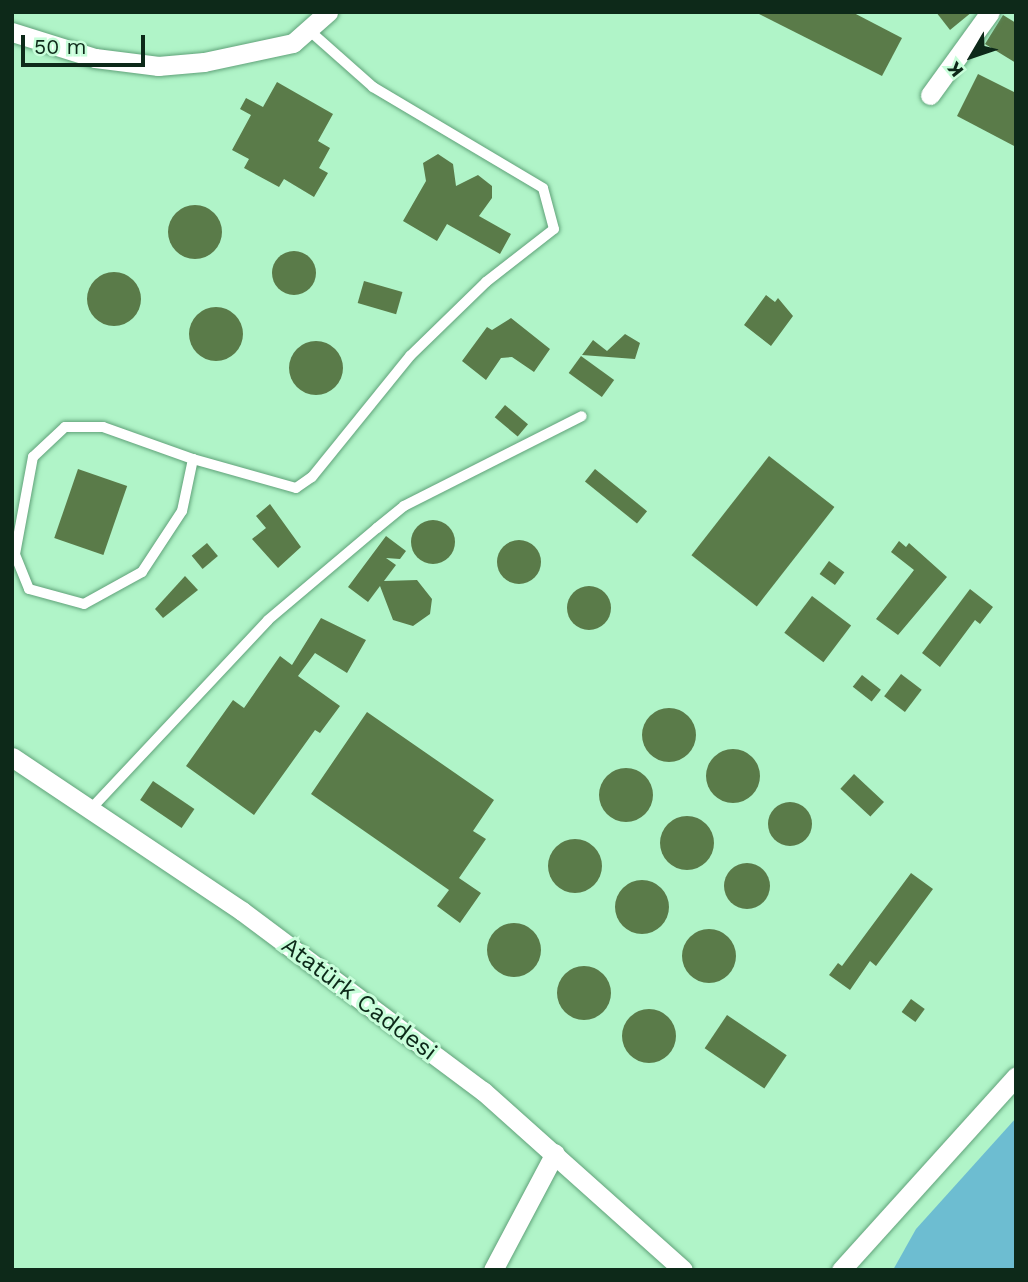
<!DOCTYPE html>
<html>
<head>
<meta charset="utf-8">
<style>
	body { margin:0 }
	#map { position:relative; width:1028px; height:1282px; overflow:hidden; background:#b0f4c8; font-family:"Work Sans",sans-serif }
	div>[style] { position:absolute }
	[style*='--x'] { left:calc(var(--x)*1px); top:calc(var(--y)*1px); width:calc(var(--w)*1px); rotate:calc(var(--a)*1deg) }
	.water>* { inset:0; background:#6dbdd1 }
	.building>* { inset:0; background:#5a7b49; transform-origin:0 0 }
	.round { border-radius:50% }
	.roads { filter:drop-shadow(0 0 2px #60a279) drop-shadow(0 0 2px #60a279) }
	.lane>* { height:10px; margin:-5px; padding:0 5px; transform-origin:5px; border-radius:5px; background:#fff }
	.street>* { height:19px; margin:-9.5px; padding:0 9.5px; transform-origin:9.5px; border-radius:9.5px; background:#fff }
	span { translate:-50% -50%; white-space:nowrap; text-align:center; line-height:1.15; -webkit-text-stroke:6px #c8feda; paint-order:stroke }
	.street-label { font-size:24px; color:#0d2919 }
	.frame { position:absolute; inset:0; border:14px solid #0d2919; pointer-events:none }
	.north { position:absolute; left:937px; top:21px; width:70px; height:70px; -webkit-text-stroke:5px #c8feda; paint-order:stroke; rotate:231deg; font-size:19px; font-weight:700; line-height:28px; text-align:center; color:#0d2919 }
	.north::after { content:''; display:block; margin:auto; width:24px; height:32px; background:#0d2919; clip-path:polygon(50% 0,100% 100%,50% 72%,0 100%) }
	.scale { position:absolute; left:21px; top:35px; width:124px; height:32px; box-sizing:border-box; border:4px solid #0d2919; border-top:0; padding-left:9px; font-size:21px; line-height:24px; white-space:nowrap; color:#0d2919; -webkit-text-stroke:5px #c8feda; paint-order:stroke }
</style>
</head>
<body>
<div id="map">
	<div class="water">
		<div style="clip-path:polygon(1016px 1118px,1016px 1270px,893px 1270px,916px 1229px)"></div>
	</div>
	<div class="building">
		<div style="clip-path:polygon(755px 12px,852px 12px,902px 38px,882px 76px)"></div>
		<div style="clip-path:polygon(936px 12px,972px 12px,950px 30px)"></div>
		<div style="clip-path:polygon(1003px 15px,1016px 23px,1016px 63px,985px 44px)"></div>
		<div style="clip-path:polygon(978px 74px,1016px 93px,1016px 147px,957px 116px)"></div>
		<div style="clip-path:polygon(277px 82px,333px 114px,318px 141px,330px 148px,319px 168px,328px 173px,314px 197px,284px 179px,279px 187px,244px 168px,249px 159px,232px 150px,251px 115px,240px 109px,246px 98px,263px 107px)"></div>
		<div style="clip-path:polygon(438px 154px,453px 164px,456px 186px,478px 175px,492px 186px,492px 198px,479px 216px,511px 234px,500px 254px,447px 224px,437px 241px,403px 221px,426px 181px,423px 163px)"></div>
		<div class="round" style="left:168px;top:205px;width:54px;height:54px"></div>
		<div class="round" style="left:272px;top:251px;width:44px;height:44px"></div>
		<div class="round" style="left:87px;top:272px;width:54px;height:54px"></div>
		<div style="left:364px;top:281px;width:40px;height:23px;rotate:16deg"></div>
		<div style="clip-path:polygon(766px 295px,775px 302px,778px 298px,793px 316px,771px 346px,744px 325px)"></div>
		<div class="round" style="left:189px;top:307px;width:54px;height:54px"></div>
		<div style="clip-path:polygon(511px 318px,550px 349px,534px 372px,512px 357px,501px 358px,486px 380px,462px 361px,487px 327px,492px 330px)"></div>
		<div style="clip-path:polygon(625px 334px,640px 343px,635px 359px,582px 355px,593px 340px,607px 351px)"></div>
		<div class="round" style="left:289px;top:341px;width:54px;height:54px"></div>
		<div style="left:581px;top:356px;width:41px;height:21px;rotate:36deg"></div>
		<div style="left:505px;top:405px;width:30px;height:16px;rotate:40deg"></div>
		<div style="left:769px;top:456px;width:83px;height:126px;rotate:38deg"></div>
		<div style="left:78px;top:469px;width:52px;height:73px;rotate:19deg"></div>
		<div style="left:595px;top:469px;width:67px;height:16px;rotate:39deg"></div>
		<div style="clip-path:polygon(270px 504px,301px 547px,278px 568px,252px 539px,266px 528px,256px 516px)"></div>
		<div class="round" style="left:411px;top:520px;width:44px;height:44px"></div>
		<div style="clip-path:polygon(386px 536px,406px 551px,400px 559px,386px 558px,396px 565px,384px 581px,417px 580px,432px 599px,430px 614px,413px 626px,393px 620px,380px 586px,368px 602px,348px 587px)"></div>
		<div class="round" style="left:497px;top:540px;width:44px;height:44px"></div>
		<div style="clip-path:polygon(899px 541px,906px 547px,909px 543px,947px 577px,898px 635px,876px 619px,914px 570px,891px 552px)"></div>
		<div style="left:207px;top:543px;width:17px;height:20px;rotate:50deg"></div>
		<div style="left:829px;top:561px;width:19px;height:16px;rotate:36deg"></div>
		<div style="clip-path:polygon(185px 576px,198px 590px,163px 618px,155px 609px)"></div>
		<div class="round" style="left:567px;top:586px;width:44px;height:44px"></div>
		<div style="clip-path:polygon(970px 589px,993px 607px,980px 624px,975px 620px,940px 667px,922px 653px)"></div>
		<div style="left:812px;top:596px;width:49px;height:46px;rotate:37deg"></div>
		<div style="clip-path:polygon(321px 618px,366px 640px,347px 673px,315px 653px,298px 676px,340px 706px,320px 733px,315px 730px,254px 815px,186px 766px,233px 700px,244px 708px,280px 656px,292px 665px)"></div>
		<div style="left:901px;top:674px;width:26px;height:28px;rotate:37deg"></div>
		<div style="left:862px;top:675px;width:24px;height:15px;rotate:38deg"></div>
		<div class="round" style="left:642px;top:708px;width:54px;height:54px"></div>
		<div style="clip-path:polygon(367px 712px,494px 800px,473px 831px,486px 839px,459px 878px,481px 893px,460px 923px,437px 906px,449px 890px,311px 794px)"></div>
		<div class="round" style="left:706px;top:749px;width:54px;height:54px"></div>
		<div class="round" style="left:599px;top:768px;width:54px;height:54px"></div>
		<div style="left:854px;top:774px;width:41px;height:20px;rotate:43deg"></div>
		<div style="left:153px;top:781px;width:50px;height:23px;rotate:34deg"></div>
		<div class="round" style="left:768px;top:802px;width:44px;height:44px"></div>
		<div class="round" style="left:660px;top:816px;width:54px;height:54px"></div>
		<div class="round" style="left:548px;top:839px;width:54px;height:54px"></div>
		<div class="round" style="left:724px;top:863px;width:46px;height:46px"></div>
		<div style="clip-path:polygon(911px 873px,933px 889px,876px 966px,870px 961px,850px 990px,829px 975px,838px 963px,842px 966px)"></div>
		<div class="round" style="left:615px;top:880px;width:54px;height:54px"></div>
		<div class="round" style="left:487px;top:923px;width:54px;height:54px"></div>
		<div class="round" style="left:682px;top:929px;width:54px;height:54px"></div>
		<div class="round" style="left:557px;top:966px;width:54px;height:54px"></div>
		<div style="left:911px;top:999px;width:17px;height:16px;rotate:36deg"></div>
		<div class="round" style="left:622px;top:1009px;width:54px;height:54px"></div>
		<div style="left:727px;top:1015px;width:72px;height:40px;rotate:34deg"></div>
	</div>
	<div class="roads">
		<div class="lane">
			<div style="--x:193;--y:459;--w:53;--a:101.9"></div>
			<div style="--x:182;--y:511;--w:73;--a:123.3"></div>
			<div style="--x:142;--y:572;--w:66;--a:151.1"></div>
			<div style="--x:84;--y:604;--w:57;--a:-164.7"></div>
			<div style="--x:29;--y:589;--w:38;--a:-112"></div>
			<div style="--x:15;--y:554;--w:99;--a:-79.5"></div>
			<div style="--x:33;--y:457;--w:44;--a:-43.2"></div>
			<div style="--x:65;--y:427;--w:38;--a:0"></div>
			<div style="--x:103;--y:427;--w:96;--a:19.6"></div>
			<div style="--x:193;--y:459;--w:107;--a:15.7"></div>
			<div style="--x:296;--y:488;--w:19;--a:-35"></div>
			<div style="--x:312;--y:477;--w:156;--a:-51"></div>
			<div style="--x:410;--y:356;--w:106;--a:-44.2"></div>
			<div style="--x:486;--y:282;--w:86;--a:-37.9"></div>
			<div style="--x:554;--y:229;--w:42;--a:-105"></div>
			<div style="--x:543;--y:188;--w:198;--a:-149.3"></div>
			<div style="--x:373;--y:87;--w:84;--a:-138.4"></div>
			<div style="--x:88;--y:812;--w:263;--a:-46.8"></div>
			<div style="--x:268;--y:620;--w:143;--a:-40.2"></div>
			<div style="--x:377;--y:528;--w:35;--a:-39"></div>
			<div style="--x:404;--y:506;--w:199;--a:-26.8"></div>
		</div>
		<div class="street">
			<div style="--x:12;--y:32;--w:87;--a:17.4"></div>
			<div style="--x:95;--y:58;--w:64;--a:7.2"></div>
			<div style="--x:158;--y:66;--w:46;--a:-5"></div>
			<div style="--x:204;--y:62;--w:91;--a:-12.1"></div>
			<div style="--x:293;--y:43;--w:47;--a:-41.5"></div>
			<div style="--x:930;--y:95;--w:102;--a:-54.1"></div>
			<div style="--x:12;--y:757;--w:277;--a:33.8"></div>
			<div style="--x:242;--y:911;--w:301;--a:36.8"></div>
			<div style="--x:483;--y:1091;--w:268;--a:41.8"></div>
			<div style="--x:493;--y:1270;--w:132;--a:-62.1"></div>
			<div style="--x:841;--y:1270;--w:261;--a:-47.9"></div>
		</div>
	</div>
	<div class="street-label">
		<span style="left:359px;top:999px;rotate:37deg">Atatürk Caddesi</span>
	</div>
	<div class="frame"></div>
	<div class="north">K</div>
	<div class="scale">50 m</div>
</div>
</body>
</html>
